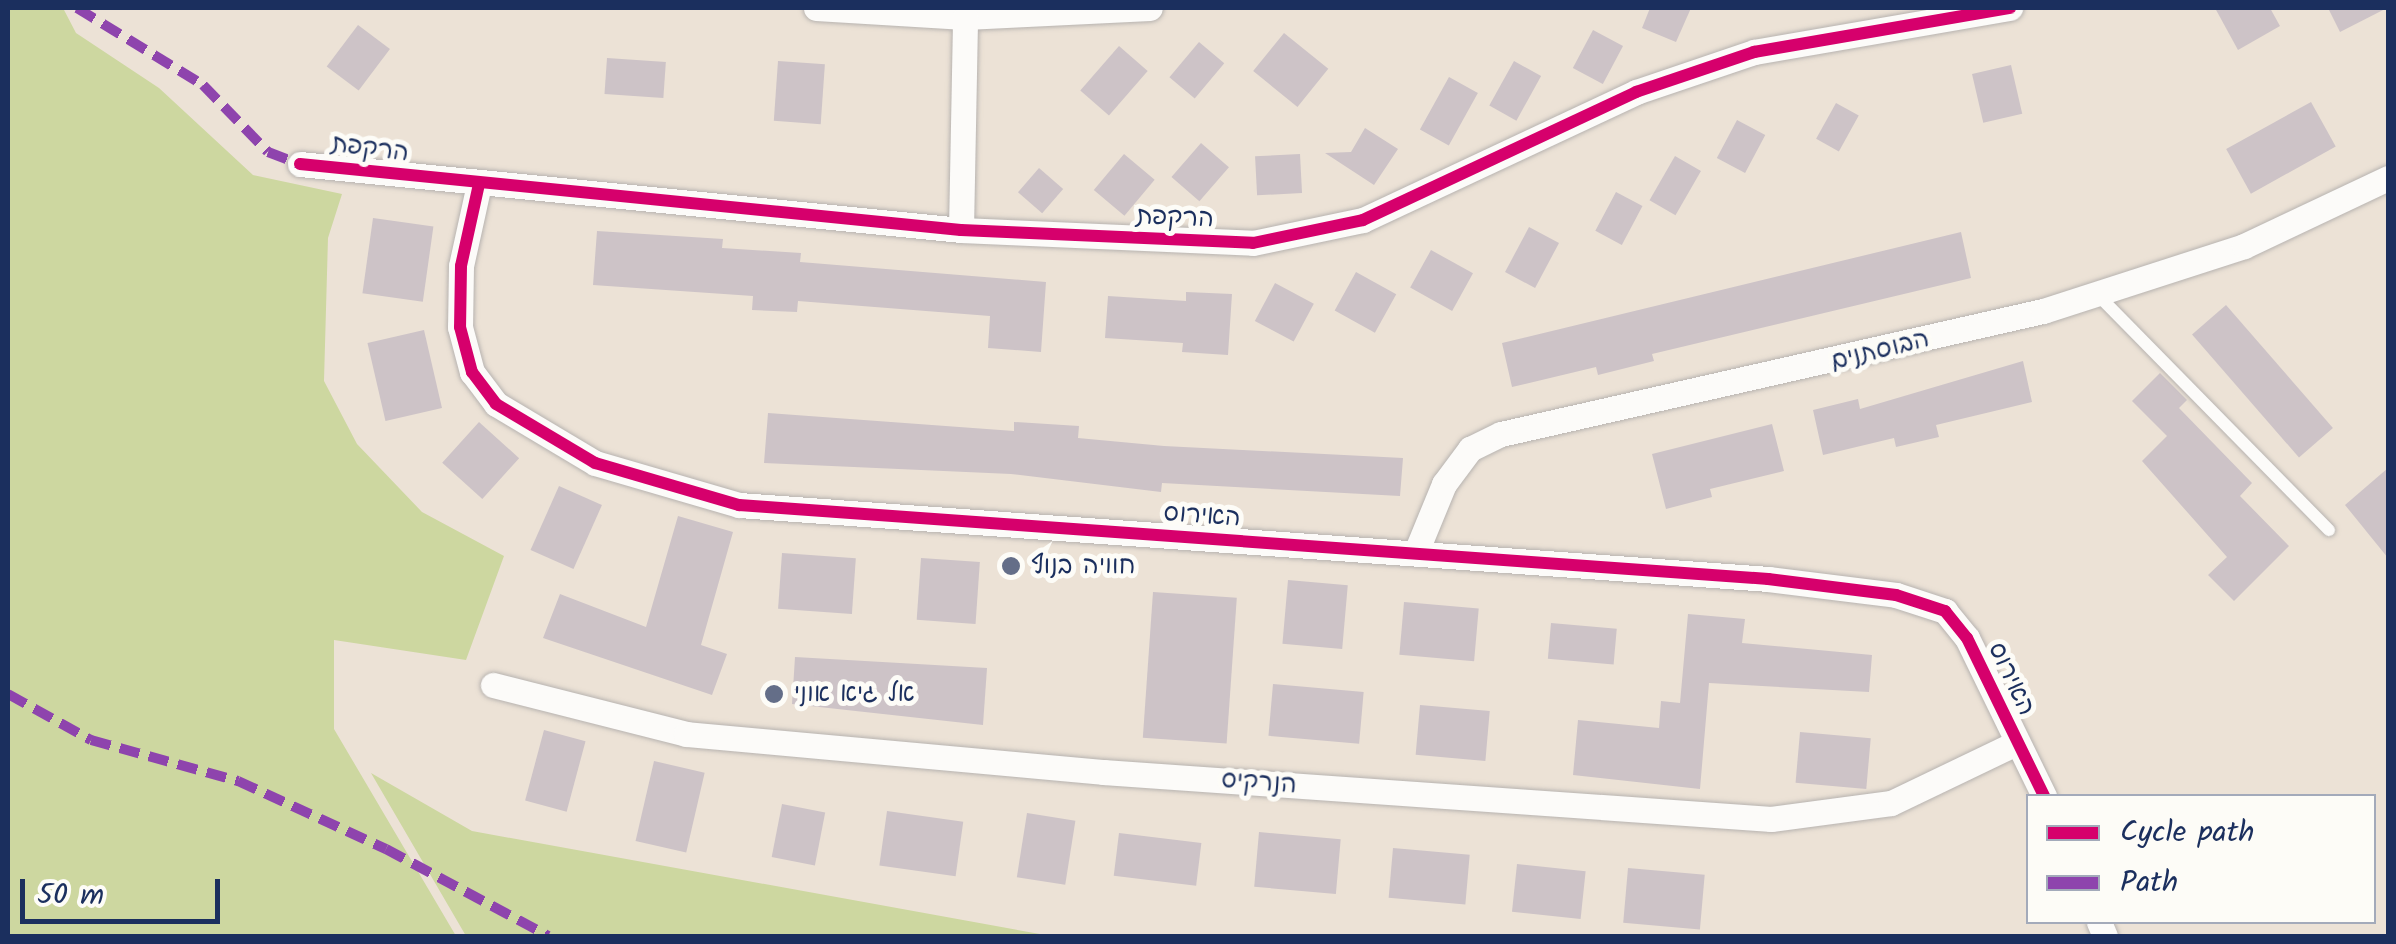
<!DOCTYPE html>
<html>
<head>
<meta charset="utf-8">
<style>
	body { margin:0 }
	#map { position:relative; width:2396px; height:944px; overflow:hidden; background:#ece2d6; font-family:Kalam,"Playpen Sans Hebrew",sans-serif }
	div>[style] { position:absolute }
	[style*='--x'] { left:calc(var(--x)*1px); top:calc(var(--y)*1px); width:calc(var(--w)*1px); rotate:calc(var(--a)*1deg) }
	.green>* { inset:0; background:#cdd7a0 }
	.building>* { inset:0; background:#cdc3c7; transform-origin:0 0 }
	.roads { filter:drop-shadow(0 0 2px #b7b3b0) drop-shadow(0 0 2px #b7b3b0) }
	.service>* { height:12px; margin:-6px; padding:0 6px; transform-origin:6px; border-radius:6px; background:#fcfbf9 }
	.minor>* { height:25px; margin:-12.5px; padding:0 12.5px; transform-origin:12.5px; border-radius:12.5px; background:#fcfbf9 }
	.quiet>* { height:10px; margin-top:-5px; transform-origin:0; background:repeating-linear-gradient(90deg,#8e44ad 0 20px,transparent 0 30px) }
	.cycleway>* { height:12px; margin:-6px; padding:0 6px; transform-origin:6px; border-radius:6px; background:#d6006c }
	.dots>* { width:28px; height:28px; translate:-50% -50%; box-sizing:border-box; border:5px solid #fdfcf7; border-radius:50% }
	span { translate:-50% -50%; white-space:nowrap; text-align:center; line-height:1.15; -webkit-text-stroke:10px #fdfcf7; paint-order:stroke }
	.street-label { font-size:25px; color:#1b2f5e }
	.poi-label { font-size:25px; color:#1b2f5e }
	.left { translate:0 -50%; text-align:left }
	.frame { position:absolute; inset:0; border:10px solid #1b2f5e; pointer-events:none }
	.legend { position:absolute; left:2026px; top:794px; width:350px; height:130px; box-sizing:border-box; background:#fdfcf7; border:2px solid #a3aaba; margin:0; padding:12px 18px; list-style:none; font-size:30px; color:#1b2f5e }
	.legend li { display:flex; align-items:center; gap:20px; height:50px }
	.legend b { width:50px; border:2px solid #a3aaba }
	.scale { position:absolute; left:20px; top:879px; width:200px; height:45px; box-sizing:border-box; border:5px solid #1b2f5e; border-top:0; padding-left:12px; font-size:30px; line-height:35px; white-space:nowrap; color:#1b2f5e; -webkit-text-stroke:8px #fdfcf7; paint-order:stroke }
</style>
</head>
<body>
<div id="map">
	<div class="green">
		<div style="clip-path:polygon(8px 8px,63px 8px,76px 33px,159px 88px,253px 175px,342px 194px,328px 238px,324px 381px,357px 444px,422px 512px,504px 556px,466px 660px,334px 640px,334px 729px,456px 936px,8px 936px)"></div>
		<div style="clip-path:polygon(371px 773px,472px 831px,1051px 936px,466px 936px)"></div>
	</div>
	<div class="building">
		<div style="clip-path:polygon(1650px 8px,1691px 8px,1676px 42px,1642px 28px)"></div>
		<div style="clip-path:polygon(2215px 8px,2270px 8px,2280px 26px,2238px 50px)"></div>
		<div style="clip-path:polygon(2328px 8px,2387px 8px,2340px 32px)"></div>
		<div style="left:358px;top:25px;width:40px;height:52px;rotate:37deg"></div>
		<div style="left:1593px;top:30px;width:34px;height:43px;rotate:28deg"></div>
		<div style="left:1284px;top:33px;width:57px;height:49px;rotate:39deg"></div>
		<div style="left:1199px;top:42px;width:33px;height:46px;rotate:40deg"></div>
		<div style="left:1119px;top:46px;width:38px;height:59px;rotate:41deg"></div>
		<div style="left:607px;top:58px;width:59px;height:36px;rotate:4deg"></div>
		<div style="left:778px;top:61px;width:47px;height:60px;rotate:4deg"></div>
		<div style="left:1514px;top:61px;width:31px;height:51px;rotate:29deg"></div>
		<div style="left:2011px;top:65px;width:50px;height:40px;rotate:77deg"></div>
		<div style="left:1449px;top:77px;width:33px;height:60px;rotate:29deg"></div>
		<div style="left:2311px;top:102px;width:51px;height:97px;rotate:61deg"></div>
		<div style="left:1836px;top:103px;width:26px;height:41px;rotate:29deg"></div>
		<div style="left:1737px;top:120px;width:32px;height:43px;rotate:28deg"></div>
		<div style="clip-path:polygon(1365px 128px,1398px 149px,1374px 185px,1325px 153px,1351px 152px)"></div>
		<div style="left:1201px;top:143px;width:37px;height:45px;rotate:41deg"></div>
		<div style="left:1124px;top:154px;width:40px;height:47px;rotate:40deg"></div>
		<div style="left:1300px;top:154px;width:39px;height:45px;rotate:87deg"></div>
		<div style="left:1675px;top:156px;width:30px;height:51px;rotate:30deg"></div>
		<div style="left:1039px;top:168px;width:32px;height:32px;rotate:41deg"></div>
		<div style="left:1616px;top:192px;width:30px;height:44px;rotate:28deg"></div>
		<div style="left:373px;top:218px;width:61px;height:76px;rotate:8deg"></div>
		<div style="left:1529px;top:227px;width:34px;height:51px;rotate:28deg"></div>
		<div style="clip-path:polygon(597px 231px,723px 239px,722px 248px,801px 253px,800px 262px,1046px 282px,1041px 352px,988px 348px,990px 316px,798px 301px,797px 312px,752px 310px,753px 296px,593px 285px)"></div>
		<div style="clip-path:polygon(1961px 232px,1971px 278px,1652px 354px,1654px 361px,1598px 375px,1596px 367px,1512px 387px,1502px 343px)"></div>
		<div style="left:1431px;top:250px;width:48px;height:43px;rotate:29deg"></div>
		<div style="left:1356px;top:272px;width:46px;height:44px;rotate:29deg"></div>
		<div style="left:1275px;top:283px;width:44px;height:43px;rotate:28deg"></div>
		<div style="clip-path:polygon(1186px 292px,1232px 294px,1228px 355px,1182px 352px,1183px 343px,1105px 338px,1108px 296px,1186px 301px)"></div>
		<div style="left:2226px;top:305px;width:163px;height:45px;rotate:49deg"></div>
		<div style="left:424px;top:330px;width:80px;height:58px;rotate:77deg"></div>
		<div style="clip-path:polygon(2023px 361px,2032px 402px,1936px 425px,1939px 437px,1896px 447px,1894px 438px,1823px 455px,1813px 410px,1858px 399px,1860px 409px)"></div>
		<div style="clip-path:polygon(2160px 373px,2187px 400px,2179px 408px,2252px 483px,2240px 496px,2289px 546px,2234px 601px,2208px 575px,2227px 557px,2142px 461px,2167px 436px,2132px 401px)"></div>
		<div style="clip-path:polygon(768px 413px,1014px 431px,1014px 422px,1079px 426px,1078px 438px,1164px 446px,1403px 458px,1400px 496px,1162px 483px,1161px 492px,1011px 474px,764px 463px)"></div>
		<div style="left:479px;top:422px;width:54px;height:55px;rotate:42deg"></div>
		<div style="clip-path:polygon(1772px 424px,1784px 471px,1710px 489px,1712px 497px,1666px 509px,1652px 454px)"></div>
		<div style="clip-path:polygon(2388px 468px,2388px 558px,2345px 505px)"></div>
		<div style="left:559px;top:486px;width:47px;height:70px;rotate:24deg"></div>
		<div style="clip-path:polygon(678px 516px,733px 532px,701px 645px,727px 654px,712px 695px,543px 638px,560px 594px,646px 627px)"></div>
		<div style="left:782px;top:553px;width:74px;height:56px;rotate:4deg"></div>
		<div style="left:921px;top:558px;width:59px;height:62px;rotate:4deg"></div>
		<div style="left:1288px;top:580px;width:60px;height:64px;rotate:5deg"></div>
		<div style="left:1153px;top:592px;width:84px;height:146px;rotate:4deg"></div>
		<div style="left:1404px;top:602px;width:75px;height:53px;rotate:5deg"></div>
		<div style="clip-path:polygon(1688px 614px,1745px 619px,1742px 643px,1872px 655px,1869px 692px,1709px 683px,1700px 789px,1573px 775px,1578px 720px,1659px 728px,1661px 701px,1680px 703px)"></div>
		<div style="left:1551px;top:623px;width:66px;height:36px;rotate:5deg"></div>
		<div style="clip-path:polygon(795px 657px,987px 668px,983px 725px,792px 704px)"></div>
		<div style="left:1273px;top:684px;width:91px;height:52px;rotate:5deg"></div>
		<div style="left:1420px;top:705px;width:70px;height:50px;rotate:5deg"></div>
		<div style="left:544px;top:730px;width:43px;height:73px;rotate:15deg"></div>
		<div style="left:1800px;top:732px;width:71px;height:51px;rotate:5deg"></div>
		<div style="left:654px;top:761px;width:52px;height:82px;rotate:13deg"></div>
		<div style="left:782px;top:804px;width:44px;height:54px;rotate:11deg"></div>
		<div style="left:887px;top:811px;width:77px;height:55px;rotate:8deg"></div>
		<div style="left:1027px;top:813px;width:49px;height:65px;rotate:9deg"></div>
		<div style="left:1259px;top:832px;width:82px;height:55px;rotate:5deg"></div>
		<div style="left:1119px;top:833px;width:83px;height:43px;rotate:7deg"></div>
		<div style="left:1393px;top:848px;width:77px;height:50px;rotate:5deg"></div>
		<div style="left:1517px;top:864px;width:69px;height:48px;rotate:6deg"></div>
		<div style="left:1628px;top:868px;width:77px;height:55px;rotate:5deg"></div>
	</div>
	<div class="roads">
		<div class="service">
			<div style="--x:2097;--y:294;--w:331;--a:45.5"></div>
		</div>
		<div class="minor">
			<div style="--x:816;--y:8;--w:149;--a:3.5"></div>
			<div style="--x:965;--y:17;--w:185;--a:-2.8"></div>
			<div style="--x:300;--y:164;--w:664;--a:5.7"></div>
			<div style="--x:961;--y:230;--w:292;--a:2.5"></div>
			<div style="--x:1253;--y:243;--w:112;--a:-11.8"></div>
			<div style="--x:1363;--y:220;--w:302;--a:-25.1"></div>
			<div style="--x:1636;--y:92;--w:125;--a:-18.7"></div>
			<div style="--x:1754;--y:52;--w:260;--a:-9.8"></div>
			<div style="--x:479;--y:184;--w:84;--a:102.4"></div>
			<div style="--x:461;--y:266;--w:61;--a:90.9"></div>
			<div style="--x:460;--y:327;--w:47;--a:75.1"></div>
			<div style="--x:472;--y:372;--w:40;--a:53"></div>
			<div style="--x:496;--y:404;--w:115;--a:30.8"></div>
			<div style="--x:595;--y:463;--w:150;--a:16.3"></div>
			<div style="--x:739;--y:505;--w:1032;--a:4.11"></div>
			<div style="--x:1768;--y:579;--w:129;--a:7.1"></div>
			<div style="--x:1896;--y:595;--w:52;--a:18.1"></div>
			<div style="--x:1945;--y:611;--w:35;--a:51"></div>
			<div style="--x:1967;--y:638;--w:176;--a:64"></div>
			<div style="--x:961;--y:230;--w:213;--a:-88.9"></div>
			<div style="--x:1416;--y:552;--w:74;--a:-67.6"></div>
			<div style="--x:1444;--y:484;--w:44;--a:-53.4"></div>
			<div style="--x:1470;--y:449;--w:34;--a:-26"></div>
			<div style="--x:1501;--y:434;--w:556;--a:-12.79"></div>
			<div style="--x:2043;--y:311;--w:211;--a:-17.9"></div>
			<div style="--x:2244;--y:246;--w:159;--a:-25.3"></div>
			<div style="--x:493;--y:685;--w:199;--a:14.2"></div>
			<div style="--x:686;--y:734;--w:419;--a:5.2"></div>
			<div style="--x:1103;--y:772;--w:670;--a:4.02"></div>
			<div style="--x:1771;--y:819;--w:121;--a:-7.6"></div>
			<div style="--x:1891;--y:803;--w:139;--a:-25.6"></div>
			<div style="--x:2099;--y:922;--w:15;--a:67"></div>
		</div>
	</div>
	<div class="quiet">
		<div style="--x:77;--y:8;--w:148;--a:31.4"></div>
		<div style="--x:203;--y:85;--w:93;--a:45.9"></div>
		<div style="--x:268;--y:152;--w:34;--a:21"></div>
		<div style="--x:8;--y:694;--w:95;--a:29"></div>
		<div style="--x:91;--y:740;--w:153;--a:15.6"></div>
		<div style="--x:238;--y:781;--w:163;--a:24.7"></div>
		<div style="--x:386;--y:849;--w:184;--a:28.2"></div>
	</div>
	<div class="cycleway">
		<div style="--x:300;--y:164;--w:664;--a:5.7"></div>
		<div style="--x:961;--y:230;--w:292;--a:2.5"></div>
		<div style="--x:1253;--y:243;--w:112;--a:-11.8"></div>
		<div style="--x:1363;--y:220;--w:302;--a:-25.1"></div>
		<div style="--x:1636;--y:92;--w:125;--a:-18.7"></div>
		<div style="--x:1754;--y:52;--w:260;--a:-9.8"></div>
		<div style="--x:479;--y:184;--w:84;--a:102.4"></div>
		<div style="--x:461;--y:266;--w:61;--a:90.9"></div>
		<div style="--x:460;--y:327;--w:47;--a:75.1"></div>
		<div style="--x:472;--y:372;--w:40;--a:53"></div>
		<div style="--x:496;--y:404;--w:115;--a:30.8"></div>
		<div style="--x:595;--y:463;--w:150;--a:16.3"></div>
		<div style="--x:739;--y:505;--w:1032;--a:4.11"></div>
		<div style="--x:1768;--y:579;--w:129;--a:7.1"></div>
		<div style="--x:1896;--y:595;--w:52;--a:18.1"></div>
		<div style="--x:1945;--y:611;--w:35;--a:51"></div>
		<div style="--x:1967;--y:638;--w:176;--a:64"></div>
	</div>
	<div class="dots">
		<div style="left:1011px;top:566px;background:#646e88"></div>
		<div style="left:774px;top:694px;background:#646e88"></div>
	</div>
	<div class="street-label">
		<span style="left:370px;top:149px;rotate:7deg">הרקפת</span>
		<span style="left:1175px;top:218px;rotate:2deg">הרקפת</span>
		<span style="left:1880px;top:351px;rotate:-14deg">הבוסתנים</span>
		<span style="left:1202px;top:516px;rotate:4deg">האירוס</span>
		<span style="left:2011px;top:679px;rotate:65deg">האירוס</span>
		<span style="left:1259px;top:783px;rotate:4deg">הנרקיס</span>
	</div>
	<div class="poi-label">
		<span class="left" style="left:1031px;top:566px">חוויה בנוף</span>
		<span class="left" style="left:794px;top:694px">אל גיא אוני</span>
	</div>
	<div class="frame"></div>
	<ul class="legend">
	<li><b style="height:12px;background:#d6006c"></b>Cycle path</li>
	<li><b style="height:12px;background:#8e44ad"></b>Path</li>
	</ul>
	<div class="scale">50 m</div>
</div>
</body>
</html>
